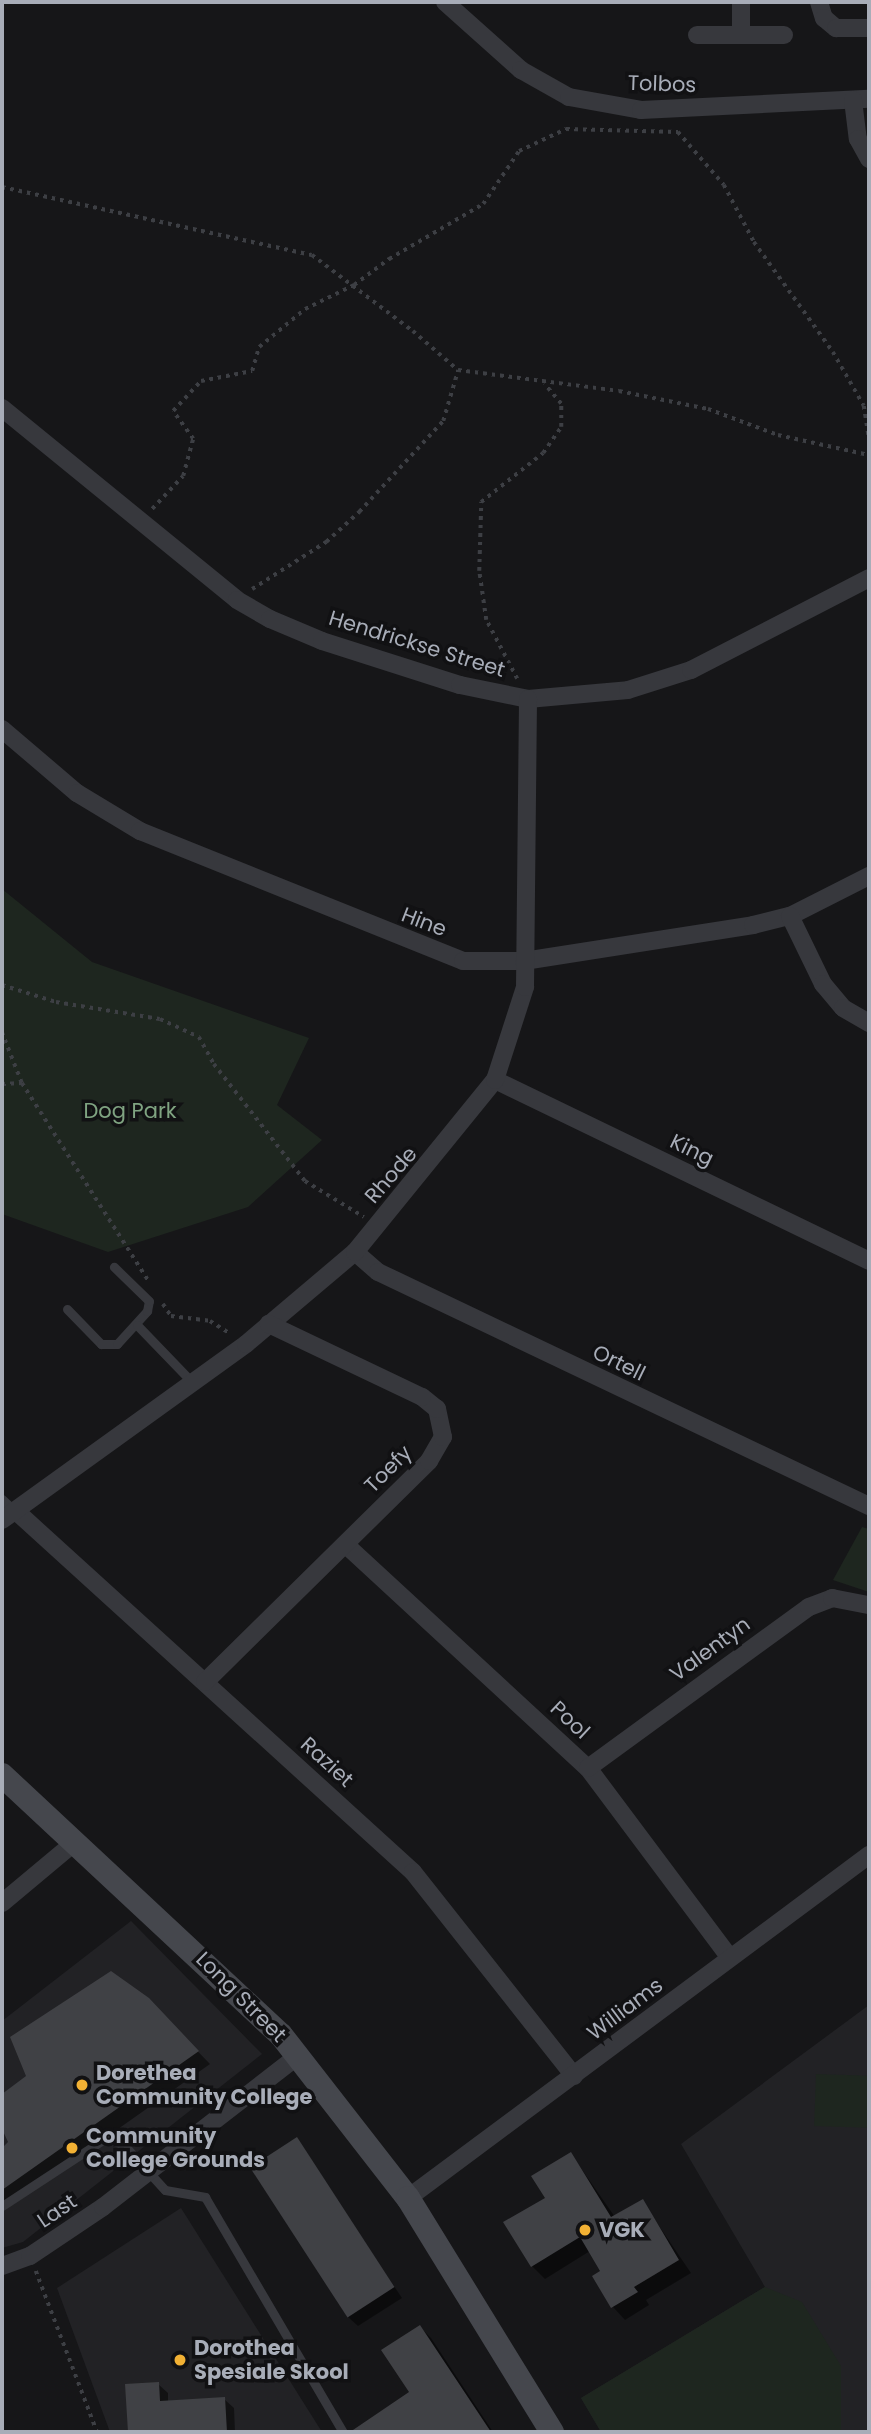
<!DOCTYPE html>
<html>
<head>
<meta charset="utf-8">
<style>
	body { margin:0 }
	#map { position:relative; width:871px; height:2434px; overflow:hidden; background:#161618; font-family:Poppins,sans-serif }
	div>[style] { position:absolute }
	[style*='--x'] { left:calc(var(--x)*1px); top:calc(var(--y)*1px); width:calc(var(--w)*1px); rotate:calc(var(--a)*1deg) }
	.built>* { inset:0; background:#222225 }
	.green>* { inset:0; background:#1e261f; transform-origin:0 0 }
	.shadow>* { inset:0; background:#0007 }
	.building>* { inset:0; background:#404145; transform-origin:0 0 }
	.path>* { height:3.5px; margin-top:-1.75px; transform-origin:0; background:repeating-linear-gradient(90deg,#3d3f44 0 3.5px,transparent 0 8.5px) }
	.lane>* { height:9px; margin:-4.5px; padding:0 4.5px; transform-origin:4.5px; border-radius:4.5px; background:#37383d }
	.street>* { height:18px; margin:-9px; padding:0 9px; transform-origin:9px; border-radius:9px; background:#37383d }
	.secondary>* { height:24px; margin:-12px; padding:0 12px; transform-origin:12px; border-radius:12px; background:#45474d }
	.dots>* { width:19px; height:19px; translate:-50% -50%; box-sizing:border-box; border:4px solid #111113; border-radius:50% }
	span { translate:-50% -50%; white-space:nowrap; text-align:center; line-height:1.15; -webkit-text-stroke:7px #111113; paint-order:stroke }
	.street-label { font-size:21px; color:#a8adb8 }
	.park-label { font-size:21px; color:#7fa381 }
	.poi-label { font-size:21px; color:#a8adb8; font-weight:700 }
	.left { translate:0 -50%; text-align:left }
	.frame { position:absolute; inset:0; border:4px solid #a8adb8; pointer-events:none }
</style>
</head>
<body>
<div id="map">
	<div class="built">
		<div style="clip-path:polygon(131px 1921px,262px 2054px,23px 2242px,2px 2248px,2px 2021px)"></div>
		<div style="clip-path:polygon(869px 2005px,869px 2432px,601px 2432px,581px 2398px,765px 2287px,681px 2144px)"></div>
		<div style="clip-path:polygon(181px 2208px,322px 2432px,110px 2432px,57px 2288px)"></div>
	</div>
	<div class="green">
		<div style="clip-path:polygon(2px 889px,92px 962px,309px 1038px,277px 1105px,322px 1140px,248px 1207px,108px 1252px,2px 1214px)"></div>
		<div style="clip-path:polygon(862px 1527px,869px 1529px,869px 1592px,833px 1580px)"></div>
		<div style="left:816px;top:2074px;width:53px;height:52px;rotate:2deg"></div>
		<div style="clip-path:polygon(765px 2287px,802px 2302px,841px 2366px,841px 2432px,601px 2432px,581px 2398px)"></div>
	</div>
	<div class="shadow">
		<div style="clip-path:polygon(147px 1999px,210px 2064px,2px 2211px,2px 2150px,10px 2143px,2px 2125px,2px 2097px)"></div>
		<div style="clip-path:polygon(296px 2140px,402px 2298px,358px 2326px,348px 2317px)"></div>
		<div style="clip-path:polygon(571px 2154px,615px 2217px,642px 2201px,691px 2273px,646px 2300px,649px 2305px,625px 2320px,613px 2307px,603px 2271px,590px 2251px,545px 2279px,532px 2266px,547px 2198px)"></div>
		<div style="clip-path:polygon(420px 2327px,431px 2338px,493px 2432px,361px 2432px,358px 2428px,412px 2393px)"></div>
		<div style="clip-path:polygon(158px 2384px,168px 2393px,168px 2402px,224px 2399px,234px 2408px,235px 2432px,130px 2432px,127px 2385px)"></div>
	</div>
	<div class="building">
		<div style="clip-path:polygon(111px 1971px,149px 1998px,199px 2051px,2px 2190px,2px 2148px,8px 2142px,2px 2129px,2px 2094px,26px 2076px,10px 2037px)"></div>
		<div style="left:297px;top:2137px;width:179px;height:56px;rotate:57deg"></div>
		<div style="clip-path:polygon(571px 2152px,611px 2217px,643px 2199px,679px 2260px,634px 2287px,638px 2292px,611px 2308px,592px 2276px,600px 2271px,580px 2237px,531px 2267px,503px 2222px,545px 2198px,531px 2176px)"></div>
		<div style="clip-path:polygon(420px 2325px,491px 2432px,350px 2432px,409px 2392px,381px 2350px)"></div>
		<div style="clip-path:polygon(159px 2382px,160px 2401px,225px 2397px,227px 2432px,128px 2432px,125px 2384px)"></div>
	</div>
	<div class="path">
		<div style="--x:2;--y:187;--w:317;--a:12.4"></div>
		<div style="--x:312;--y:255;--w:126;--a:37"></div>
		<div style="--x:413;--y:331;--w:60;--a:40.9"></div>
		<div style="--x:458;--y:370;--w:162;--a:7.4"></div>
		<div style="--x:619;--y:391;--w:91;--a:11.4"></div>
		<div style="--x:708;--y:409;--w:75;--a:20.4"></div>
		<div style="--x:778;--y:435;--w:93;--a:12.4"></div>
		<div style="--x:152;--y:509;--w:45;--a:-46.8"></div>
		<div style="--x:183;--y:476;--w:38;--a:-75"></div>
		<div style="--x:193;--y:439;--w:34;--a:-126"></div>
		<div style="--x:173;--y:411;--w:41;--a:-47"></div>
		<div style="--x:201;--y:381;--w:52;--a:-11.1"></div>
		<div style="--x:252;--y:371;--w:25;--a:-74"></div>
		<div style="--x:259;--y:347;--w:60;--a:-39.6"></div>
		<div style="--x:305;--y:309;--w:55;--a:-26.1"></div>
		<div style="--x:354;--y:285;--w:44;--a:-36.6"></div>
		<div style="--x:389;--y:259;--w:109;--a:-30.3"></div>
		<div style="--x:483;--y:204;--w:64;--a:-55.8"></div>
		<div style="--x:519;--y:151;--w:52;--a:-25.1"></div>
		<div style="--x:566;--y:129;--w:112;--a:1.5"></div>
		<div style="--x:678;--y:132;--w:70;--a:49"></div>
		<div style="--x:724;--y:185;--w:64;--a:62.2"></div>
		<div style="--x:754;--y:242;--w:135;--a:54.3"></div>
		<div style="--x:833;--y:352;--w:62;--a:60.1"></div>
		<div style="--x:864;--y:406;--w:32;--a:81"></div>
		<div style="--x:252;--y:589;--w:88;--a:-32.4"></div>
		<div style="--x:326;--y:542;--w:45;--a:-42.3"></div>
		<div style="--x:359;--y:512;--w:124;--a:-47.3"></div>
		<div style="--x:443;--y:421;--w:53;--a:-73.6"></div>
		<div style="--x:517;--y:679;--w:67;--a:-117.7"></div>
		<div style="--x:486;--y:620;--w:49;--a:-98.1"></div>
		<div style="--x:479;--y:571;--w:69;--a:-88.3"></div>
		<div style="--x:481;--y:502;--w:79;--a:-38.3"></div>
		<div style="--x:543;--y:453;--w:32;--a:-55"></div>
		<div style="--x:561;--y:427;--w:23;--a:-90"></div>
		<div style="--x:561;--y:404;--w:26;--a:-130"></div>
		<div style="--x:2;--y:985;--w:57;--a:17.5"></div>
		<div style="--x:56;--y:1002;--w:105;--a:9.3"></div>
		<div style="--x:160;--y:1019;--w:43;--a:24.8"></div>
		<div style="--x:199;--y:1037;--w:31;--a:61"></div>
		<div style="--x:214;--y:1064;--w:148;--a:52.1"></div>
		<div style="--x:305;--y:1181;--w:69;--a:31.4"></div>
		<div style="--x:2;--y:1032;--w:55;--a:68.6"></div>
		<div style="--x:22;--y:1083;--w:234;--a:57.4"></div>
		<div style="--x:2;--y:1084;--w:20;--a:-3"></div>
		<div style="--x:163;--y:1304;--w:14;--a:56"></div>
		<div style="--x:171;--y:1316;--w:39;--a:7"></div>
		<div style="--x:210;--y:1321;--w:22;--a:32"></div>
		<div style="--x:36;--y:2271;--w:172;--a:69.2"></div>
	</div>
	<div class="lane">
		<div style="--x:67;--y:1309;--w:49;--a:45.8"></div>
		<div style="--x:101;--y:1344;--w:16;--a:0"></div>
		<div style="--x:117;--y:1344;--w:45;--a:-47.7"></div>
		<div style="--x:147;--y:1311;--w:10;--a:-79"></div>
		<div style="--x:149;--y:1301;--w:49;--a:-135.8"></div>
		<div style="--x:137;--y:1325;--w:81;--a:46"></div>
		<div style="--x:2;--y:1499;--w:19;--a:43"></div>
		<div style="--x:2;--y:2206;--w:124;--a:-33.2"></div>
		<div style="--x:106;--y:2138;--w:19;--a:21"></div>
		<div style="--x:124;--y:2145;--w:61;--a:47.7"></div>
		<div style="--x:165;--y:2190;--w:41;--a:9.9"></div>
		<div style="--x:205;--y:2197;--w:273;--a:59.6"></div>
	</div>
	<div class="street">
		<div style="--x:445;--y:2;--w:102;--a:41.8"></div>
		<div style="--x:521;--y:70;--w:55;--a:29.4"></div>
		<div style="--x:569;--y:97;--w:73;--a:10.2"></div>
		<div style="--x:641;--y:110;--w:228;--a:-2.8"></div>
		<div style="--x:741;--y:2;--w:33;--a:90"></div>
		<div style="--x:819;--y:2;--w:17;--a:73"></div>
		<div style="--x:824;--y:18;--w:16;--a:40"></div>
		<div style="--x:836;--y:28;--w:33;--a:0"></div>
		<div style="--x:697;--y:35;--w:87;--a:0"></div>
		<div style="--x:853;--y:100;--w:39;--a:83"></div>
		<div style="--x:858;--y:139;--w:23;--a:61"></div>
		<div style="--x:2;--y:408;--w:303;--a:39.2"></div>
		<div style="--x:237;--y:600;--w:38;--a:30"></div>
		<div style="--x:270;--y:619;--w:56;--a:22.9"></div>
		<div style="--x:322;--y:641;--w:145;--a:17.7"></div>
		<div style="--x:460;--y:685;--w:69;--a:11.6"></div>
		<div style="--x:528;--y:699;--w:100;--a:-5.1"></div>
		<div style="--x:628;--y:690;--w:66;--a:-17.6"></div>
		<div style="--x:691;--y:670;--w:200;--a:-27.3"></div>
		<div style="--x:2;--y:729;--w:99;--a:40.5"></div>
		<div style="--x:77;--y:793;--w:74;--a:31.1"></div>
		<div style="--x:140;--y:831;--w:348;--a:21.9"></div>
		<div style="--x:463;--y:961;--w:61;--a:0"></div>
		<div style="--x:524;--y:961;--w:232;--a:-8.9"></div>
		<div style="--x:753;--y:925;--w:38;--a:-14"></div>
		<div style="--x:790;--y:916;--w:89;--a:-26.9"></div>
		<div style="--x:790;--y:916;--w:76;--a:64.1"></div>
		<div style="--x:823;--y:984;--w:31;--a:50"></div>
		<div style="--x:843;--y:1008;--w:30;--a:30"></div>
		<div style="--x:495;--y:1080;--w:415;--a:25.8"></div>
		<div style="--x:355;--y:1252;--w:30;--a:41"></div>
		<div style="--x:378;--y:1272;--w:544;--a:25.48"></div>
		<div style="--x:17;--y:1512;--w:535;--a:42.27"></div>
		<div style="--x:413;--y:1872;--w:260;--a:51.7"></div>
		<div style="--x:2;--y:1520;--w:301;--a:-35.8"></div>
		<div style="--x:246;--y:1344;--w:143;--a:-40.2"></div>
		<div style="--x:355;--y:1252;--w:222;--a:-50.9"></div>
		<div style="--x:495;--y:1080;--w:98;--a:-72.1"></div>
		<div style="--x:525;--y:987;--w:288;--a:-89.4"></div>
		<div style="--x:346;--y:1545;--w:329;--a:42.7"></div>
		<div style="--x:588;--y:1768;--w:237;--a:53.2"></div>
		<div style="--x:205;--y:1682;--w:315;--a:-44.6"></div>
		<div style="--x:429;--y:1461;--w:28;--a:-60"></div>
		<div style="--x:443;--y:1437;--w:29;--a:-102"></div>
		<div style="--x:437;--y:1409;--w:19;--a:-141"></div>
		<div style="--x:422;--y:1397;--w:170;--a:-154.5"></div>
		<div style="--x:588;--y:1768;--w:273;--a:-36.1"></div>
		<div style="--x:809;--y:1607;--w:25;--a:-21"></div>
		<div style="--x:832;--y:1598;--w:38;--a:11"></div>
		<div style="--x:2;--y:1903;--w:95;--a:-39.9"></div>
		<div style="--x:408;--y:2198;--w:575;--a:-36.65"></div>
		<div style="--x:2;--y:2266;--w:30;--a:-20"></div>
		<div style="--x:30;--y:2256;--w:88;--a:-33.9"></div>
		<div style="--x:103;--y:2207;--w:247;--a:-37.8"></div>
	</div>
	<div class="secondary">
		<div style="--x:2;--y:1775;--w:381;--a:43"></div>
		<div style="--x:281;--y:2035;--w:207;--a:52.1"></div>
		<div style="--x:408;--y:2198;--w:275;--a:58.4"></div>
	</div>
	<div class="dots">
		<div style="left:82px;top:2085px;background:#f2b134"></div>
		<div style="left:72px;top:2148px;background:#f2b134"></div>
		<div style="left:585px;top:2230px;background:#f2b134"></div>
		<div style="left:180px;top:2360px;background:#f2b134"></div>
	</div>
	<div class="street-label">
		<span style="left:662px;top:84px;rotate:2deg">Tolbos</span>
		<span style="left:417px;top:644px;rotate:17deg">Hendrickse Street</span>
		<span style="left:424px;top:922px;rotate:21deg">Hine</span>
		<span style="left:692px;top:1150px;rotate:26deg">King</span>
		<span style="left:391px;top:1175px;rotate:-49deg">Rhode</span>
		<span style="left:619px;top:1363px;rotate:26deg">Ortell</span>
		<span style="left:388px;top:1469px;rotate:-45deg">Toefy</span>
		<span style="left:710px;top:1649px;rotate:-36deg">Valentyn</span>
		<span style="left:570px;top:1720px;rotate:43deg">Pool</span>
		<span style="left:327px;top:1762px;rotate:42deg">Raziet</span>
		<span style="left:241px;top:1997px;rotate:45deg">Long Street</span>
		<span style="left:625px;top:2009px;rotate:-37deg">Williams</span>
		<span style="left:57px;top:2211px;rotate:-34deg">Last</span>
	</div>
	<div class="park-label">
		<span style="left:130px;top:1111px">Dog Park</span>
	</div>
	<div class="poi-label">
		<span class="left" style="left:96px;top:2085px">Dorethea<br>Community College</span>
		<span class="left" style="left:86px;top:2148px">Community<br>College Grounds</span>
		<span class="left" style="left:599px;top:2230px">VGK</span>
		<span class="left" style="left:194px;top:2360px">Dorothea<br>Spesiale Skool</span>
	</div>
	<div class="frame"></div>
</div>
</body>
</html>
